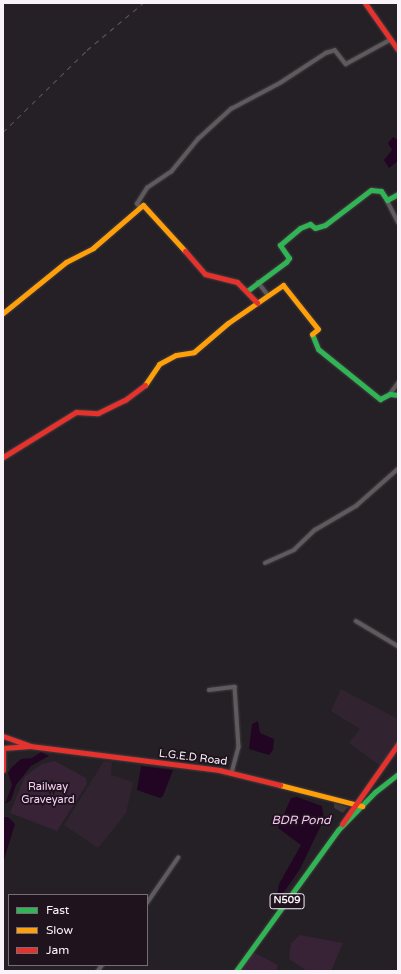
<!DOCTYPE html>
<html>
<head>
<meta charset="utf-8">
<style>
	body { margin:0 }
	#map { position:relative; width:401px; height:974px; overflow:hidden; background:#252025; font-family:"Varela Round",sans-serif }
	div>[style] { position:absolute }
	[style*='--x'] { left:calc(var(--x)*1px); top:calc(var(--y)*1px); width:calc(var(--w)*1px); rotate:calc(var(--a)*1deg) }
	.built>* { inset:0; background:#322331 }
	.green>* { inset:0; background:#382336 }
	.water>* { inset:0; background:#220522 }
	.building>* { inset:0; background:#3c373b }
	.roads { filter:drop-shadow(0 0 1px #413c40) drop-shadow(0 0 1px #413c40) }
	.street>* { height:3.5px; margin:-1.75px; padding:0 1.75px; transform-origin:1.75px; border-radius:1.75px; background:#5e5a5e }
	.fast>* { height:5px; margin:-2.5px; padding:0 2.5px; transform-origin:2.5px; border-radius:2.5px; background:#30b455 }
	.slow>* { height:5px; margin:-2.5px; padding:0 2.5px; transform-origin:2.5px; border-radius:2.5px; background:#ff9f0a }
	.jam>* { height:5px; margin:-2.5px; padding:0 2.5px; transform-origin:2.5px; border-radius:2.5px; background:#e5322d }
	.rail>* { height:1px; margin-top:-0.5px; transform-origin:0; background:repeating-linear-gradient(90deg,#5c575c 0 5px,transparent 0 10px) }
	span { translate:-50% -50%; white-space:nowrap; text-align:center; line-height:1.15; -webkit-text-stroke:4px #1f141e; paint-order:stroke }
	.shield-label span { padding:1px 3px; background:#1f141e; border:1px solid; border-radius:3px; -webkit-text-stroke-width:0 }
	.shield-label { font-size:10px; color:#faf2f9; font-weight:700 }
	.street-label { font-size:11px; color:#faf2f9 }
	.park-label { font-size:11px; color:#f8d1f4 }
	.water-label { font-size:12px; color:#fac6f6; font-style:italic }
	.frame { position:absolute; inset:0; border:4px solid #faf2f9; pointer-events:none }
	.legend { position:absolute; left:8px; top:894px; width:140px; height:72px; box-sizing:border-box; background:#1f141e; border:1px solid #776d76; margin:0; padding:5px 7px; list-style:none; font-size:12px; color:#faf2f9 }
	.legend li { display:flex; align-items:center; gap:8px; height:20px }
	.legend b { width:20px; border:1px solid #776d76 }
</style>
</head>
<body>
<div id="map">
	<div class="built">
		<div style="clip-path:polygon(341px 689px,398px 719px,398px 744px,382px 767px,349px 743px,360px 729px,331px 711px)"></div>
		<div style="clip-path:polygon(104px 761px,112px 762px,111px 775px,133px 782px,126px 813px,98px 848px,64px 825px)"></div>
	</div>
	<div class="green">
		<div style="clip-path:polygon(55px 761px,86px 778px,87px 784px,57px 831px,10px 813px,25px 776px,42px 764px)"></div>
		<div style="clip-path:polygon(300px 935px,343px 943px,331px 971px,307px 971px,289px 959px,291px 943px)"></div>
		<div style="clip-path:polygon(251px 951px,278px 965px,276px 971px,236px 971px)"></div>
	</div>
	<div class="water">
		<div style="clip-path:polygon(393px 137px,398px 140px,398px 161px,389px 168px,384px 160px,392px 150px,388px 143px)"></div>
		<div style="clip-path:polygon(258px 721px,260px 733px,274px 739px,273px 750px,269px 755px,249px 749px,252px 724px)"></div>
		<div style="clip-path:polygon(41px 752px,49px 756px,31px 766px,16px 785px,11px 800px,5px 804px,12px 785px,8px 773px,11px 768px,21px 759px,32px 758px)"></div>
		<div style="clip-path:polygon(141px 766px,173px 770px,163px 796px,160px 798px,137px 790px)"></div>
		<div style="clip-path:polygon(297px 797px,322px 806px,324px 819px,300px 869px,284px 892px,277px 896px,279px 884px,301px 845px,278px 828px,291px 798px)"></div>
		<div style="clip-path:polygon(3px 817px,8px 817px,15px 824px,3px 863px)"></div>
	</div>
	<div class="building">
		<div style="clip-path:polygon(334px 803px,348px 807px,343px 813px,334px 808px)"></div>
	</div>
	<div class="roads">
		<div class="street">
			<div style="--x:387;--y:200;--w:25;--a:63"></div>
			<div style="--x:140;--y:208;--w:5;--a:-127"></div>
			<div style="--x:137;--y:204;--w:19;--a:-58"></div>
			<div style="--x:147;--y:188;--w:29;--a:-34"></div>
			<div style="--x:171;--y:172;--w:43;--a:-50.7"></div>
			<div style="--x:198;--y:139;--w:45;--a:-42.3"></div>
			<div style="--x:231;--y:109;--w:55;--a:-28"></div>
			<div style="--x:280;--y:83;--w:55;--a:-33.1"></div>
			<div style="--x:326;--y:53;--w:9;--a:-18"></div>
			<div style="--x:335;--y:50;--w:18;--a:52"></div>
			<div style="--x:346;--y:64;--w:50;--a:-28.6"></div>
			<div style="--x:258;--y:282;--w:16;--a:52"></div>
			<div style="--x:390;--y:394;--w:14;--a:-54"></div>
			<div style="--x:265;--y:563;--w:32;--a:-24"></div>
			<div style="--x:294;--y:550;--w:29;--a:-44"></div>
			<div style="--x:315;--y:530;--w:48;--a:-30.3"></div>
			<div style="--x:356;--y:506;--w:56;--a:-41.4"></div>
			<div style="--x:356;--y:621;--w:49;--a:30.8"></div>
			<div style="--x:209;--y:690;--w:26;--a:-7"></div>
			<div style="--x:235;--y:687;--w:60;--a:86.2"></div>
			<div style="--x:239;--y:747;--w:27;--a:105"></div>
			<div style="--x:147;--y:903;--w:55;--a:-55.4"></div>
			<div style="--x:98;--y:971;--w:7;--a:-56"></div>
		</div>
		<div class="fast">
			<div style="--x:247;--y:291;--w:49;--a:-36.6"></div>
			<div style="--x:286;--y:262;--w:5;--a:-53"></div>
			<div style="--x:289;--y:258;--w:16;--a:-125"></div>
			<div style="--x:280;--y:245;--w:26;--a:-40"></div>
			<div style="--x:300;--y:228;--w:11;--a:-22"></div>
			<div style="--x:310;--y:224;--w:6;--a:39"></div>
			<div style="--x:315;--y:228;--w:10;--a:-17"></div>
			<div style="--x:325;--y:225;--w:58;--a:-37.3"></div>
			<div style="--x:371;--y:190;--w:10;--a:6"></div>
			<div style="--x:381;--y:191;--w:11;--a:56"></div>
			<div style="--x:387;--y:200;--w:13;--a:-29"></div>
			<div style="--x:312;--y:334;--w:16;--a:68"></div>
			<div style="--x:318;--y:349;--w:80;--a:38.9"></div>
			<div style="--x:380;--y:399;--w:11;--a:-27"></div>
			<div style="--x:390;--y:394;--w:8;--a:7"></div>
			<div style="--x:236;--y:971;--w:174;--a:-54.1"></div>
			<div style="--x:338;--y:830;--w:53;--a:-45.8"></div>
			<div style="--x:375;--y:792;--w:29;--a:-38"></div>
		</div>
		<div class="slow">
			<div style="--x:3;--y:313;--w:81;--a:-39"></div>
			<div style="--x:66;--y:262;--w:30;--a:-27"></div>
			<div style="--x:93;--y:248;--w:66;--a:-40.7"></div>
			<div style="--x:143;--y:205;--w:62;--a:47.6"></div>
			<div style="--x:145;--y:385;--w:25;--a:-56"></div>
			<div style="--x:159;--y:364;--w:19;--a:-28"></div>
			<div style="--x:176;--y:355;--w:18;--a:-9"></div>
			<div style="--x:194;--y:352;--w:45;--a:-40.5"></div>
			<div style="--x:228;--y:323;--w:67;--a:-34.6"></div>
			<div style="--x:283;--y:285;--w:56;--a:51.5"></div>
			<div style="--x:318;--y:329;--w:8;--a:140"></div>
			<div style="--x:280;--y:785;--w:85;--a:14.4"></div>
		</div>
		<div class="jam">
			<div style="--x:365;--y:3;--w:57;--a:54.9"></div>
			<div style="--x:185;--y:251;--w:30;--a:49"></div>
			<div style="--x:205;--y:274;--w:33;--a:14"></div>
			<div style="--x:237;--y:282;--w:29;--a:46"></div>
			<div style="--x:3;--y:457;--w:86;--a:-31.7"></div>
			<div style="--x:76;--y:412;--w:22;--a:3"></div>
			<div style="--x:98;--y:413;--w:30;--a:-26"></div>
			<div style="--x:125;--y:400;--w:25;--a:-37"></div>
			<div style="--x:3;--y:736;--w:29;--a:20"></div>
			<div style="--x:30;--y:746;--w:191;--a:7.2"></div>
			<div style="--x:219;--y:770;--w:63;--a:13.8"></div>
			<div style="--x:3;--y:748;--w:27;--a:-4"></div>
			<div style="--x:3;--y:751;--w:19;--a:90"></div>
			<div style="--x:342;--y:824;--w:98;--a:-55"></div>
		</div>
	</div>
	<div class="rail">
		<div style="--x:3;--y:132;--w:117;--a:-44.3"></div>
		<div style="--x:87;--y:50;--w:73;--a:-40"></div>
	</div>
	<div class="shield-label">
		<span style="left:287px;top:901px">N509</span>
	</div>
	<div class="street-label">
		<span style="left:193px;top:758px;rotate:7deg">L.G.E.D Road</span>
	</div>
	<div class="park-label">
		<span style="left:48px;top:794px">Railway<br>Graveyard</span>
	</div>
	<div class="water-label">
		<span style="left:301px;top:821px">BDR Pond</span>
	</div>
	<div class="frame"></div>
	<ul class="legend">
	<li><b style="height:5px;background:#30b455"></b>Fast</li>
	<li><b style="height:5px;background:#ff9f0a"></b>Slow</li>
	<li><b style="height:5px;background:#e5322d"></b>Jam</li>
	</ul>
</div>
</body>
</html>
